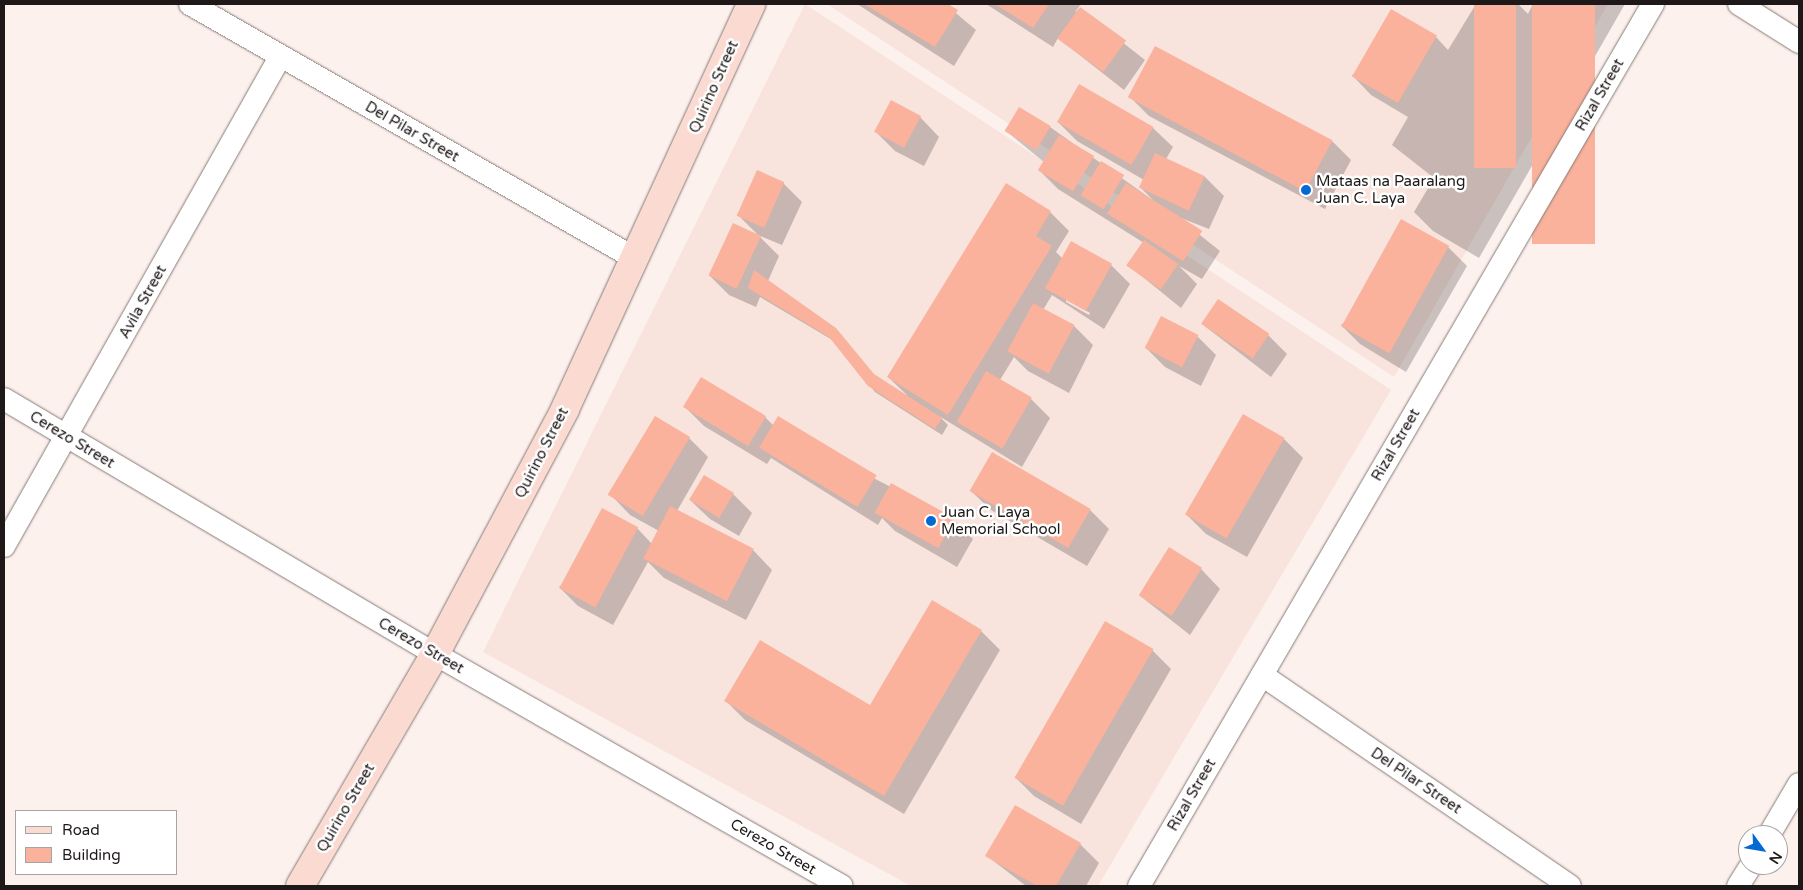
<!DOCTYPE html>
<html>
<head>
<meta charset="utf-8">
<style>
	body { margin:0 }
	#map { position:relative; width:1803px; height:890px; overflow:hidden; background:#fdf1ed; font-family:"Varela Round",sans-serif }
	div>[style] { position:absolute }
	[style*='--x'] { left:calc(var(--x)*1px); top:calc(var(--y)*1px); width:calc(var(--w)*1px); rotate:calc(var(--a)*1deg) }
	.built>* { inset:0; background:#f8e3dd }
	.shadow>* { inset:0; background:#0003 }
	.building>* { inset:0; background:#fab29c; transform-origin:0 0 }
	.roads { filter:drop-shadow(0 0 1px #857b78) drop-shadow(0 0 1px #857b78) }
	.street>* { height:22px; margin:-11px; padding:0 11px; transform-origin:11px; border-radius:11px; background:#fff }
	.secondary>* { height:28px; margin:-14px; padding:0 14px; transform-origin:14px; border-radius:14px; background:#fadad1 }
	.dots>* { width:14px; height:14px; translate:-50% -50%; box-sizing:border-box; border:2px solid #fff; border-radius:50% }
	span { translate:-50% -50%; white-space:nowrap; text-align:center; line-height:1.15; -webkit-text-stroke:5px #fff; paint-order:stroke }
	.street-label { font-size:15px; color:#1e1918 }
	.poi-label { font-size:15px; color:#1e1918 }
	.left { translate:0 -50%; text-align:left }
	.frame { position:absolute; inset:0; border:5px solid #1e1918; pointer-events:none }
	.legend { position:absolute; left:15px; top:810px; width:162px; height:65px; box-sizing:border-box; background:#fff; border:1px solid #a5a3a3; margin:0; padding:6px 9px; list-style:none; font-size:15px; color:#1e1918 }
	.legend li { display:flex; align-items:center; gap:10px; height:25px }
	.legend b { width:25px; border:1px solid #a5a3a3 }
	.north { position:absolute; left:1738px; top:825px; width:50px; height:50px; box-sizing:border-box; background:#fff; border:1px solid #a5a3a3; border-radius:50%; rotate:122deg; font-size:14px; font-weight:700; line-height:20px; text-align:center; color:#1e1918 }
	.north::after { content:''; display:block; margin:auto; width:18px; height:22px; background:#0469d1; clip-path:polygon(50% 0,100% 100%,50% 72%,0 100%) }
</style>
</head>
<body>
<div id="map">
	<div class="built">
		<div style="clip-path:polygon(805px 4px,1391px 390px,1098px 886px,911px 886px,483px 652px)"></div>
		<div style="clip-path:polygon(827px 4px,1608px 4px,1394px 377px)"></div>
	</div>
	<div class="shadow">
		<div style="clip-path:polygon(857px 4px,945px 4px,976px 30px,954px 66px)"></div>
		<div style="clip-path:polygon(986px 4px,1081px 4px,1075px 12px,1080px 9px,1145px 60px,1124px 90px,1058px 38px,1053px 47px)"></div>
		<div style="clip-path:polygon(1476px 4px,1518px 4px,1528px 14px,1533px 4px,1625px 4px,1479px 258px,1433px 231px,1414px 212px,1434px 178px,1392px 145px,1408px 117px,1371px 95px,1352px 75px,1436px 37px,1448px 50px)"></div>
		<div style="clip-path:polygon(1080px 85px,1153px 128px,1173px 147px,1166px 159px,1205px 177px,1224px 196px,1209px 229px,1176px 216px,1220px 251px,1202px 279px,1179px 266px,1197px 284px,1181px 308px,1128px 265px,1144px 243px,1058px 189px,1039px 170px,1044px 162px,1006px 131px,1050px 127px,1154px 201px,1141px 188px,1144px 180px,1077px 141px,1058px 122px)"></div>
		<div style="clip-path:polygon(1130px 97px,1332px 141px,1351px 160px,1325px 209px,1149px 116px)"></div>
		<div style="clip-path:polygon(920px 117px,939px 137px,924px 166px,895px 151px,876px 132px)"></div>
		<div style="clip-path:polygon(evenodd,783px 183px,802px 202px,782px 245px,758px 235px,779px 256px,768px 281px,835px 329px,876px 377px,908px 396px,888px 377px,1050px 212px,1069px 231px,1056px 252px,1062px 258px,1111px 265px,1130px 284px,1104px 329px,1052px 295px,1043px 310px,1074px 326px,1093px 345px,1069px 393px,1028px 371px,1014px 357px,1000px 380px,1031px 399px,1050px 418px,1022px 467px,939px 416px,948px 425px,942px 435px,875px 392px,834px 341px,760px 297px,756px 307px,729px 295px,710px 276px,759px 236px,737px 214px,783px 183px,1066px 299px,1090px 313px,1089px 315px,1066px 302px,1066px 299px)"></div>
		<div style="clip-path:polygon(1448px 247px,1467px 266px,1406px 372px,1360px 344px,1341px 325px)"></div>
		<div style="clip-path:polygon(1202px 324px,1268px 335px,1287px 354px,1271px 377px)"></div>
		<div style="clip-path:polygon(1197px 336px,1216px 355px,1201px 386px,1165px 367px,1146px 348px)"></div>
		<div style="clip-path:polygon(685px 407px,765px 417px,774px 426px,954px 520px,973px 539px,957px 567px,895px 531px,882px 518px,878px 525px,771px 458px,767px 464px,704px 426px)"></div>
		<div style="clip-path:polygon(689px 438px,708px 457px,677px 511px,753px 550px,772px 570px,746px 620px,664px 578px,648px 562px,613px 625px,578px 606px,559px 587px,637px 528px,652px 544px,659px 531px,630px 515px,611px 495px)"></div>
		<div style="clip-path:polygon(1284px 439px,1303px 458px,1247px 557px,1206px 534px,1187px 515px)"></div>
		<div style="clip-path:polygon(971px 491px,1090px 510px,1109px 529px,1087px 566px,991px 510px)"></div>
		<div style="clip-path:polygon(733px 494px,752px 513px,739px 536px,710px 519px,690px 500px)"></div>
		<div style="clip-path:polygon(1201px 569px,1220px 589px,1190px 635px,1139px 595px)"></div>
		<div style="clip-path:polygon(981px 631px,1000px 650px,904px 814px,745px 720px,725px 700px,871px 707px)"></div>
		<div style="clip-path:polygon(1152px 650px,1171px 669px,1081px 824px,1034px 796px,1015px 777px)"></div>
		<div style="clip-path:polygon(1080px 844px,1099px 863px,1086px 886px,1026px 886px,987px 856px)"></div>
	</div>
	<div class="building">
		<div style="clip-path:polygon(864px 4px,948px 4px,958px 10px,935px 47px)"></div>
		<div style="clip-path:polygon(995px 4px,1049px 4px,1033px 28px)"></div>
		<div style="left:1474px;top:4px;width:42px;height:164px"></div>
		<div style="left:1532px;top:4px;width:63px;height:240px"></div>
		<div style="left:1080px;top:7px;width:57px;height:39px;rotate:36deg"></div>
		<div style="left:1391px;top:9px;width:53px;height:78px;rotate:30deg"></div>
		<div style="left:1155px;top:46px;width:201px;height:58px;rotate:28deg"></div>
		<div style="left:1079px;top:84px;width:86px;height:44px;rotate:30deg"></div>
		<div style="left:891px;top:100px;width:34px;height:36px;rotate:28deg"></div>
		<div style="left:1019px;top:107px;width:37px;height:28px;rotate:31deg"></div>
		<div style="left:1059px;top:135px;width:41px;height:41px;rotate:31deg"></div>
		<div style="left:1155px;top:153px;width:55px;height:38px;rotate:25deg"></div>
		<div style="left:1101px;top:161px;width:27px;height:40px;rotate:31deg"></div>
		<div style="left:757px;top:170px;width:30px;height:50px;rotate:24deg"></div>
		<div style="clip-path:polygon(1006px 183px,1051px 211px,1036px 236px,1052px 246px,948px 415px,887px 377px)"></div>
		<div style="left:1126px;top:183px;width:90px;height:36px;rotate:32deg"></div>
		<div style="left:1401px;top:219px;width:55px;height:123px;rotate:29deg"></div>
		<div style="left:733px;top:223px;width:31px;height:58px;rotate:25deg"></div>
		<div style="left:1144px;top:240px;width:42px;height:31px;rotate:35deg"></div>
		<div style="left:1071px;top:241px;width:47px;height:54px;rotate:29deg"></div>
		<div style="clip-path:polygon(754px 270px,836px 328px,874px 374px,942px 418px,935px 429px,868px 386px,829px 337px,748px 288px)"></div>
		<div style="left:1218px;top:299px;width:62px;height:30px;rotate:34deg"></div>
		<div style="left:1033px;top:303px;width:47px;height:55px;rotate:28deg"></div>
		<div style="left:1161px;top:316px;width:42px;height:36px;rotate:27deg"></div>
		<div style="left:986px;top:371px;width:53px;height:59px;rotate:30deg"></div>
		<div style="left:701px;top:377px;width:76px;height:35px;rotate:31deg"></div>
		<div style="left:1243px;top:414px;width:48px;height:116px;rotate:30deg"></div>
		<div style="left:655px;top:416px;width:41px;height:92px;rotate:31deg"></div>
		<div style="left:778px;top:416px;width:115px;height:37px;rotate:31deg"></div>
		<div style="left:992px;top:452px;width:114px;height:45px;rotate:30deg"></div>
		<div style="left:704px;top:475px;width:35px;height:29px;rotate:31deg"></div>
		<div style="left:891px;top:483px;width:73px;height:34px;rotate:29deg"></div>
		<div style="left:670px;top:506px;width:94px;height:59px;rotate:27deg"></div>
		<div style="left:602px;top:508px;width:41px;height:91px;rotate:28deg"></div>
		<div style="left:1169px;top:547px;width:39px;height:57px;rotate:32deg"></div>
		<div style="clip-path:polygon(932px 600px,982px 630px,884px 796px,724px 701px,760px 640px,870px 705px)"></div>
		<div style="left:1105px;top:621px;width:56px;height:181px;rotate:30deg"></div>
		<div style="clip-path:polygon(1015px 805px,1081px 843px,1056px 886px,1037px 886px,985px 856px)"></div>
	</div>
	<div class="roads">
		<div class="street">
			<div style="--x:190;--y:4;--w:514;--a:29.76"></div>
			<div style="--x:1739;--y:4;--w:71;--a:32.3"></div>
			<div style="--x:4;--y:399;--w:501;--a:30.61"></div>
			<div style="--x:435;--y:654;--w:468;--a:29.7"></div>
			<div style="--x:4;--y:546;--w:562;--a:-60.56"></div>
			<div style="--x:1262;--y:675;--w:373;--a:34.4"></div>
			<div style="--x:1769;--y:835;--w:59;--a:-59.5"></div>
			<div style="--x:1139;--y:886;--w:1021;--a:-59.77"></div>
			<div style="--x:1738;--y:886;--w:25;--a:-58"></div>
		</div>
		<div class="secondary">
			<div style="--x:300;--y:886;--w:268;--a:-59.8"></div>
			<div style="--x:435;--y:654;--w:277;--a:-62"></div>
			<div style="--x:565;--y:409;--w:446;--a:-65.3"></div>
		</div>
	</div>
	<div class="dots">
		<div style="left:1306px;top:190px;background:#0469d1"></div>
		<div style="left:931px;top:521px;background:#0469d1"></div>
	</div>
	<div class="street-label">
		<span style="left:714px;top:87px;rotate:-66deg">Quirino Street</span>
		<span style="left:1600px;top:95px;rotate:-60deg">Rizal Street</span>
		<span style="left:412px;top:132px;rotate:30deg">Del Pilar Street</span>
		<span style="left:143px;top:302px;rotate:-61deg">Avila Street</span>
		<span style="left:72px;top:440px;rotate:31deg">Cerezo Street</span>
		<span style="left:1396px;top:445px;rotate:-60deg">Rizal Street</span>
		<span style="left:542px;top:453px;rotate:-63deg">Quirino Street</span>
		<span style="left:421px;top:646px;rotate:30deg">Cerezo Street</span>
		<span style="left:1416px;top:781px;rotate:34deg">Del Pilar Street</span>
		<span style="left:1192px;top:795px;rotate:-60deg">Rizal Street</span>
		<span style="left:346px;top:808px;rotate:-60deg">Quirino Street</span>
		<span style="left:773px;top:847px;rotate:30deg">Cerezo Street</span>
	</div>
	<div class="poi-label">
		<span class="left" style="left:1316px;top:190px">Mataas na Paaralang<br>Juan C. Laya</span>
		<span class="left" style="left:941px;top:521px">Juan C. Laya<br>Memorial School</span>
	</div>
	<div class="frame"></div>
	<ul class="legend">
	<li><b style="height:6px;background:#fadad1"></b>Road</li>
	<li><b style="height:14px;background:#fab29c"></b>Building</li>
	</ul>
	<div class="north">N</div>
</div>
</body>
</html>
